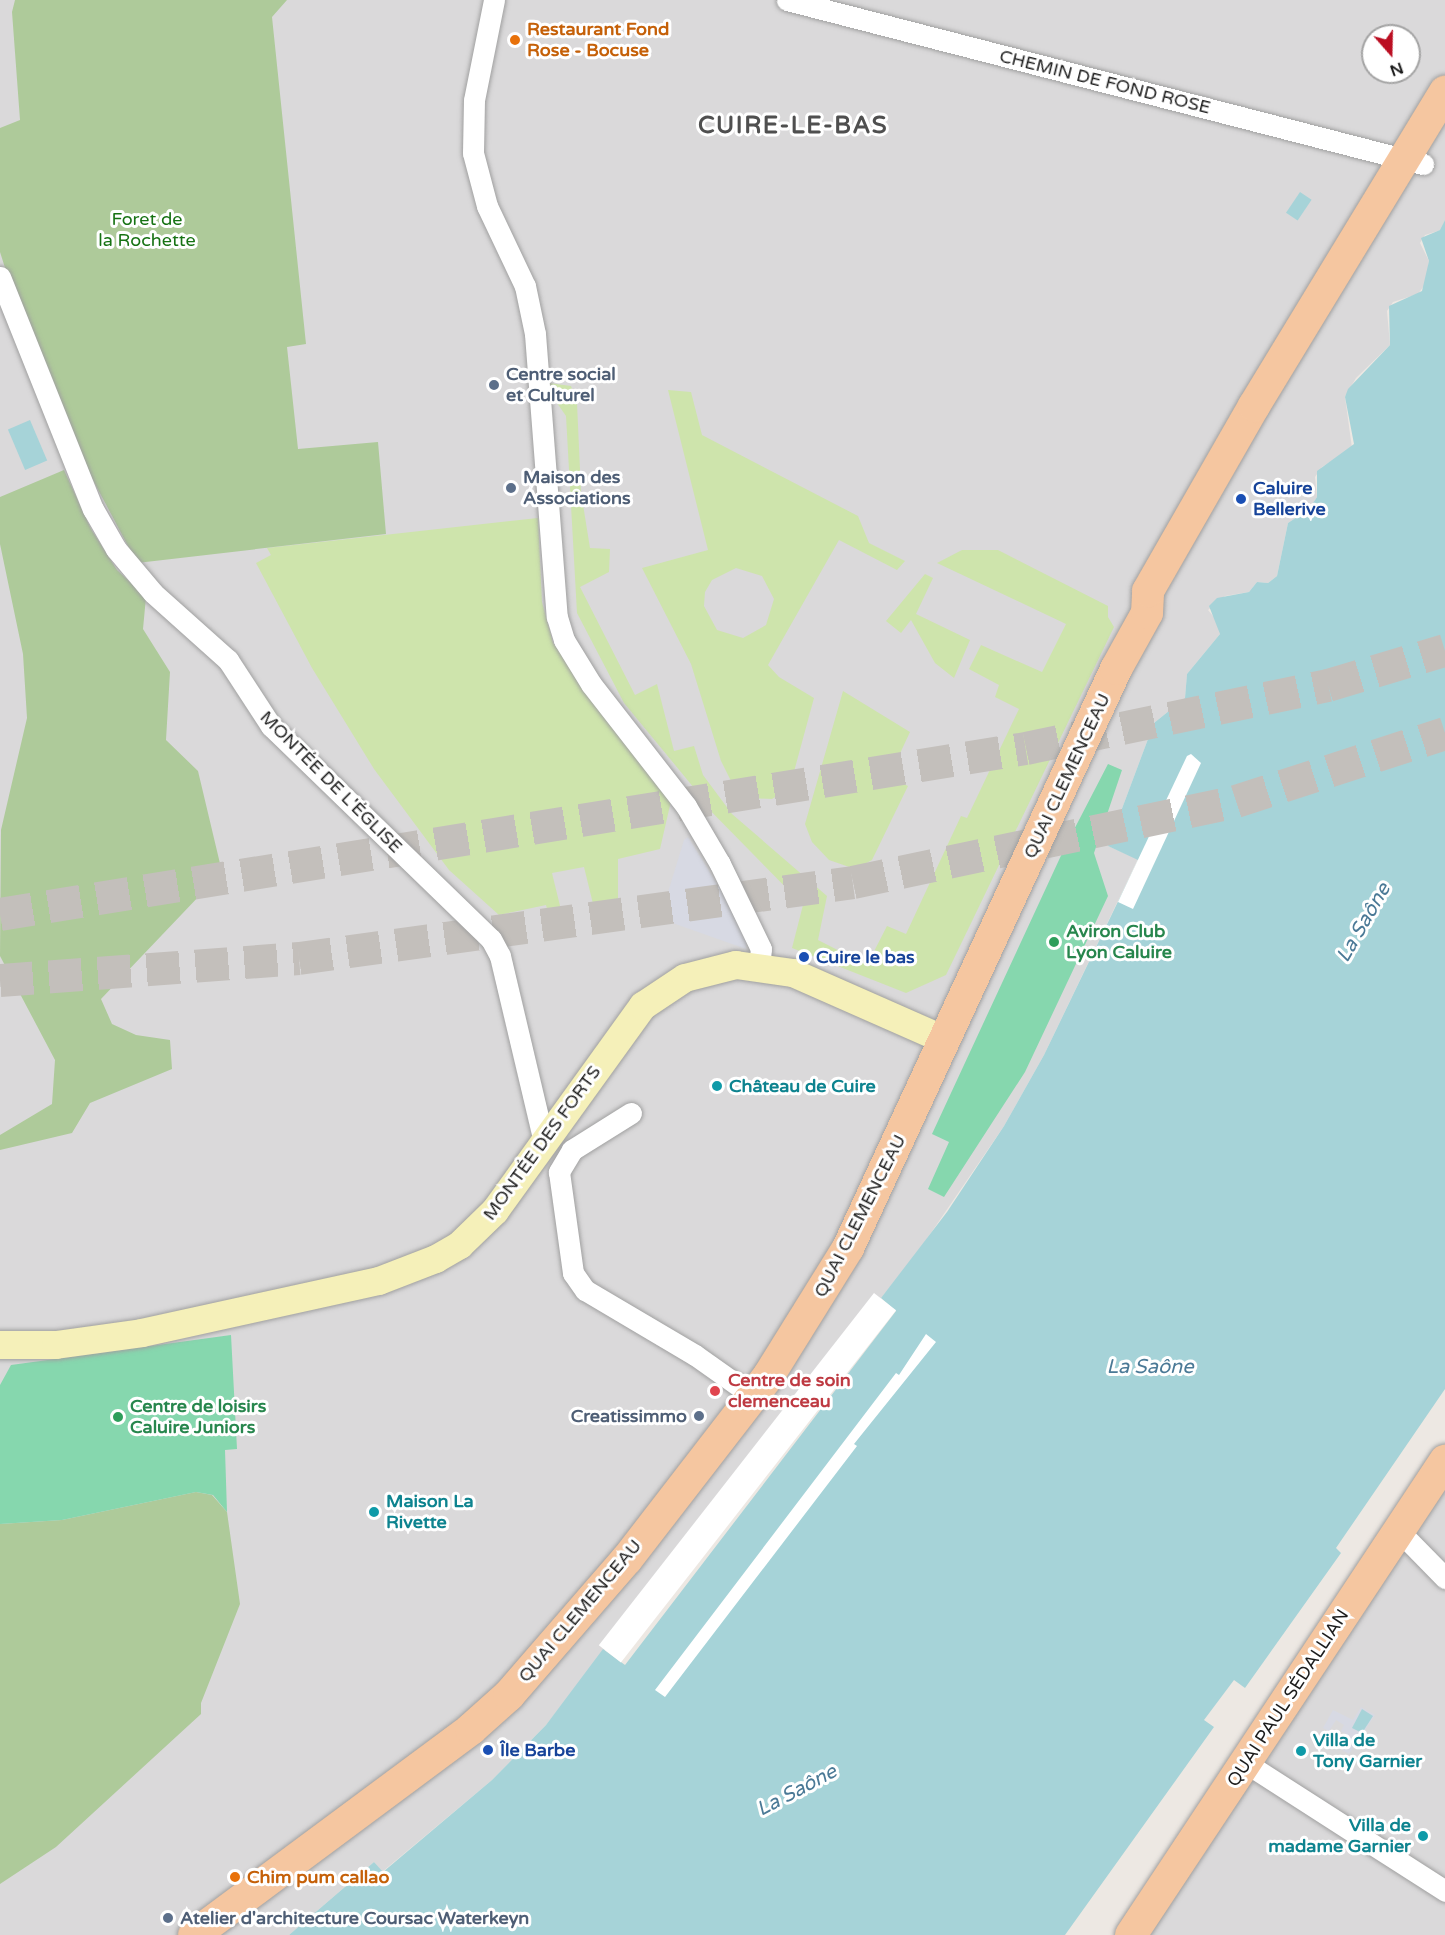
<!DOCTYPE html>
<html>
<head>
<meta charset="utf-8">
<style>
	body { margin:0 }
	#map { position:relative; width:1445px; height:1935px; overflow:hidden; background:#ede8e3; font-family:"Varela Round",sans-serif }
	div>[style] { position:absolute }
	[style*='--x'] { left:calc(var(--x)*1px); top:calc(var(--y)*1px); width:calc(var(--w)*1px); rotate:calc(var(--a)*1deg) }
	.residential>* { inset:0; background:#dad9da }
	.grass>* { inset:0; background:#cee4ac }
	.forest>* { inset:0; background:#aeca9a }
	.pitch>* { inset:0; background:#86d7ae }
	.plaza>* { inset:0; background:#d7d9e3 }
	.water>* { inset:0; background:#a6d3d8; transform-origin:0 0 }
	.pier>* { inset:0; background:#fff; transform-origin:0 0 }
	.highway-tunnel>* { height:33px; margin-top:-16.5px; transform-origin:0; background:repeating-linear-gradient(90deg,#c3bfbb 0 33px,transparent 0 49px) }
	.roads { filter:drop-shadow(0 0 2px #a0a0a0) drop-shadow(0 0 2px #a0a0a0) }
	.street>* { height:21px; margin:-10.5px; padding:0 10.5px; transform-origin:10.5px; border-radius:10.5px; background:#fff }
	.secondary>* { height:28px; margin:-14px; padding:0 14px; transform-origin:14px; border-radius:14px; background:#f5f0b9 }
	.primary>* { height:32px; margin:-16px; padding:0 16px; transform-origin:16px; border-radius:16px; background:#f5c6a0 }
	.dots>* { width:16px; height:16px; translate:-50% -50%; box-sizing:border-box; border:3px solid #fff; border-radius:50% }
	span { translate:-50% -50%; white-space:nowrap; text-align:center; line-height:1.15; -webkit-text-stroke:6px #fff; paint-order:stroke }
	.food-label { font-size:18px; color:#c56008; font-weight:700 }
	.left { translate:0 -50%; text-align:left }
	.street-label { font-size:18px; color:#1c1c1c }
	.park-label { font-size:18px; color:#167213 }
	.service-label { font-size:18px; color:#4e5e75; font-weight:700 }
	.right { translate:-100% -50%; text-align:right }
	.transit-label { font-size:18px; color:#164399; font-weight:700 }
	.leisure-label { font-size:18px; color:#27864d; font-weight:700 }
	.culture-label { font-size:18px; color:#0d838f; font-weight:700 }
	.health-label { font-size:18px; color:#be3a42; font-weight:700 }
	.water-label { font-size:20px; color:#4a7996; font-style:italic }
	.district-label { font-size:24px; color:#4f4f4f; font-weight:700; letter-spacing:1.5px }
	.north { position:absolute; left:1361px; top:24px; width:60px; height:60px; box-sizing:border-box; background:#fff; border:2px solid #a4a4a4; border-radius:50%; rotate:160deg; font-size:16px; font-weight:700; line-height:24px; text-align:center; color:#1c1c1c }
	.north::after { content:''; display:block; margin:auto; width:21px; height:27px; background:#bb0e22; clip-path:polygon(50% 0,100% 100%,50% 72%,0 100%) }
</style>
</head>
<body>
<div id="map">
	<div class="residential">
		<div style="clip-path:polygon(evenodd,0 0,1445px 0,1445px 220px,1441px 230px,1425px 235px,1420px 243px,1429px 261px,1426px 283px,1418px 294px,1393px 302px,1387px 311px,1390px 345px,1356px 378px,1345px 397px,1352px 448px,1322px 467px,1315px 477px,1317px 497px,1309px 509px,1288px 523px,1277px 576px,1268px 583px,1257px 582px,1249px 592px,1225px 596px,1208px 610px,1218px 622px,1220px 634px,1187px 674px,1185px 698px,1154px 723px,1108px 846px,1138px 859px,1044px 1055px,1004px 1126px,922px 1246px,546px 1725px,492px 1780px,382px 1872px,374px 1862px,289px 1935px,0 1935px,0 0,1373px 36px,1409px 36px,1409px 72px,1373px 72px,1373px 36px)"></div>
		<div style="clip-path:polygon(1445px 1475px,1445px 1935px,1147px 1935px)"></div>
	</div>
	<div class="grass">
		<div style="clip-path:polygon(549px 383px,571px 386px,577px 403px,581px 492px,590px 548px,610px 549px,609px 572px,580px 587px,635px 695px,657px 684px,674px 751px,694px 746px,703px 775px,732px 814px,827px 896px,818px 940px,867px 965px,887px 926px,906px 934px,961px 816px,967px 818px,1019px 709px,995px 697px,999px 685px,969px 669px,981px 645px,1042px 672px,1066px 624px,937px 563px,962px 550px,998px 550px,1108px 606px,1108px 617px,1114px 627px,946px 975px,906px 993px,792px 948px,803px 905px,697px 797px,699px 794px,624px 703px,577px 613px,566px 416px,550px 393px)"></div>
		<div style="clip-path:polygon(evenodd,668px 390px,691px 392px,702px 435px,858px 516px,869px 543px,905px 561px,897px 570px,839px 540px,768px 665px,779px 677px,814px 698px,792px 779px,785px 791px,772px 799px,750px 798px,732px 783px,721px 761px,691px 664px,642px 568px,708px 550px,668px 390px,736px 568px,762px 576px,774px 599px,766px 625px,743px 638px,717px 630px,704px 606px,705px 592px,712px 580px,736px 568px)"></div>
		<div style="clip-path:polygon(538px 518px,542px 602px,553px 643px,671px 801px,660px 849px,618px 859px,618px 914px,596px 916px,584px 867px,552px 873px,562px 914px,549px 916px,546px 905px,499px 915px,449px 870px,374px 769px,312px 668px,256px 563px,271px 555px,267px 548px)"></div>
		<div style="clip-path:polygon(925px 574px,933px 578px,916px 614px,970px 640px,954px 678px,935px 663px,911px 620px,901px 633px,886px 621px)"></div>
		<div style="clip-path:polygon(843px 691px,910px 732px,889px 777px,908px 786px,872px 860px,855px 869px,829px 860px,812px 842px,805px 824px)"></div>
	</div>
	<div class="forest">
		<div style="clip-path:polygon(15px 0,287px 0,272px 17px,306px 344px,287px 347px,298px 449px,378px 442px,386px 534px,137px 563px,76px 448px,21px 318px,0 252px,0 128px,20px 120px,12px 12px)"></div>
		<div style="clip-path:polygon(64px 470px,91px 529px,117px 570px,146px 597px,143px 629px,170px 672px,166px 740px,198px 771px,222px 872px,101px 999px,112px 1024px,136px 1035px,170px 1040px,172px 1069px,90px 1103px,72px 1133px,0 1150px,0 1135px,52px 1104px,55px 1060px,0 956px,1px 830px,27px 718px,23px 654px,0 544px,0 497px)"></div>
		<div style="clip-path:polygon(196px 1492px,212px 1495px,227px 1512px,240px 1604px,201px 1703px,201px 1714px,56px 1847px,0 1884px,0 1524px,62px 1520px)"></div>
	</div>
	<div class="pitch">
		<div style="clip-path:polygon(1108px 764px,1122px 770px,1094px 853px,1108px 896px,1025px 1072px,944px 1197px,928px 1189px,949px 1142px,932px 1134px,1065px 847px)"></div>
		<div style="clip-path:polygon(231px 1335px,237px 1449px,225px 1450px,227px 1512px,213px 1495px,196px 1492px,62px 1520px,0 1524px,0 1385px,11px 1365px)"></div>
	</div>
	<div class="plaza">
		<div style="clip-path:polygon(688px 837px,748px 934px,746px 949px,667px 921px,662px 912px,684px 840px)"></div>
		<div style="clip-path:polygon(1361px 1707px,1375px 1715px,1349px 1754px,1342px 1750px,1350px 1736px,1341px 1731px,1344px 1725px,1336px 1720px,1329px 1731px,1323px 1728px,1333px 1710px,1353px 1720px)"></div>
	</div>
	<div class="water">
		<div style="left:1300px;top:192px;width:14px;height:25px;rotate:34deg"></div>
		<div style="clip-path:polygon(1445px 220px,1445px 1389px,1336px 1548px,1341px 1553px,1245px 1688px,1234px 1680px,1204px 1720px,1214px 1727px,1065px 1935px,289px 1935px,374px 1862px,383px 1872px,492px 1780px,546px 1725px,603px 1649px,625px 1665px,896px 1311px,881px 1298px,947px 1212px,1004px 1126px,1044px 1055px,1138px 860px,1108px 846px,1154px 723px,1185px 698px,1187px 674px,1220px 634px,1209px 606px,1217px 598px,1249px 592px,1257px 582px,1268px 583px,1277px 576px,1288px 523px,1309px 509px,1317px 497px,1317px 471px,1354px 444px,1345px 397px,1348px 389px,1390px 345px,1389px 306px,1422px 291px,1429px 261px,1421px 238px,1440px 230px)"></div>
		<div style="left:30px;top:420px;width:44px;height:24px;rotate:67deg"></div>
		<div style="clip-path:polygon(1362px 1709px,1373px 1716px,1362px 1733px,1352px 1728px)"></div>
	</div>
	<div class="pier">
		<div style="clip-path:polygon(1191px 754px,1201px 763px,1133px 909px,1118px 902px,1187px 756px)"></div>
		<div style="left:874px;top:1293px;width:28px;height:447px;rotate:38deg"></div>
		<div style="clip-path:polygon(926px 1334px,936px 1342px,854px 1444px,857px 1446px,665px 1697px,655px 1690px,896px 1373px,899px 1375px)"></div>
	</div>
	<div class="highway-tunnel">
		<div style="--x:0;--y:914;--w:1039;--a:-9.19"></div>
		<div style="--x:1026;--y:748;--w:309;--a:-11.8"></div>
		<div style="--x:1328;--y:685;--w:122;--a:-16.7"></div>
		<div style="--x:0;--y:980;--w:300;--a:-4.2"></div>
		<div style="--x:299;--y:958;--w:559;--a:-7.81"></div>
		<div style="--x:853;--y:882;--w:391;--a:-11.9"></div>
		<div style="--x:1236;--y:801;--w:220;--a:-18"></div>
	</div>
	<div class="roads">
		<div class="street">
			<div style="--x:494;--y:0;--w:102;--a:101.3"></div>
			<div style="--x:474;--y:100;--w:53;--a:91.1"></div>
			<div style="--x:473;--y:153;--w:55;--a:75.2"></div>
			<div style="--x:487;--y:206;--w:89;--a:64.6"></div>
			<div style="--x:525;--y:286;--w:49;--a:78.2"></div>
			<div style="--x:535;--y:334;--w:284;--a:85.6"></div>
			<div style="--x:557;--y:617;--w:24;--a:73"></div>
			<div style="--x:564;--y:640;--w:52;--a:58.5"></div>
			<div style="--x:591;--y:684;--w:155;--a:52.1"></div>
			<div style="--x:686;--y:806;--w:67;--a:59.6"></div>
			<div style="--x:720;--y:864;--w:94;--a:64.2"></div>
			<div style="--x:761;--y:949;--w:17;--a:97"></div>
			<div style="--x:787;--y:0;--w:657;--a:14.46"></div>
			<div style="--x:0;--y:277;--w:250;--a:68.2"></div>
			<div style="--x:93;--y:509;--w:46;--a:60.1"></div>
			<div style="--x:116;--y:549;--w:57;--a:49.9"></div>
			<div style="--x:153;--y:593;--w:101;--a:41.8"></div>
			<div style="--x:228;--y:660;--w:79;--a:56.9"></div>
			<div style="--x:271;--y:726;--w:306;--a:44.1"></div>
			<div style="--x:491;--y:939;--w:19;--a:62"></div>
			<div style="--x:500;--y:956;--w:191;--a:76.7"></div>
			<div style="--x:631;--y:1113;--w:70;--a:147.9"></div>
			<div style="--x:572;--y:1150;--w:26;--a:121"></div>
			<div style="--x:559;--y:1172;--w:102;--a:82.1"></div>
			<div style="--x:573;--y:1273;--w:21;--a:55"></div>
			<div style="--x:585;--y:1290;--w:128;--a:30.6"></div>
			<div style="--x:695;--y:1355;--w:71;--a:35.3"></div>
			<div style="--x:1399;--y:1531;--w:66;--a:45.6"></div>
			<div style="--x:1246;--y:1763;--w:237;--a:32.7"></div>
		</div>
		<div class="secondary">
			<div style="--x:0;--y:1345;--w:56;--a:0"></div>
			<div style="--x:56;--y:1345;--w:87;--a:-7.9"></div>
			<div style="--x:142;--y:1333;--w:243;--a:-12.4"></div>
			<div style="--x:379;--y:1281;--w:61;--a:-21.1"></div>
			<div style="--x:436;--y:1259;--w:28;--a:-30"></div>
			<div style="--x:460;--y:1245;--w:49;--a:-44.2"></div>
			<div style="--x:495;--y:1211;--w:253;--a:-54.2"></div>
			<div style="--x:643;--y:1006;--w:50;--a:-33.7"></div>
			<div style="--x:685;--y:978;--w:53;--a:-14.3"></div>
			<div style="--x:736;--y:965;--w:58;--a:8"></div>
			<div style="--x:793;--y:973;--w:166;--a:23.8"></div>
		</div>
		<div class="primary">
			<div style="--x:194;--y:1935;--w:345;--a:-36.6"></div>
			<div style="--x:471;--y:1729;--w:51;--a:-41.8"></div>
			<div style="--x:509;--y:1695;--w:180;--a:-49.1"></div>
			<div style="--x:627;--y:1559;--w:232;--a:-52.3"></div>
			<div style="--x:769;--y:1375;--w:150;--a:-58.1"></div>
			<div style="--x:848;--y:1248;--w:638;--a:-65.16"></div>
			<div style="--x:1116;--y:669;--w:64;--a:-61"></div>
			<div style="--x:1147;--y:613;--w:22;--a:-87"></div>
			<div style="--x:1148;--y:591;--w:213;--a:-60.2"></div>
			<div style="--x:1254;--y:406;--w:368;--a:-58.7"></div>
			<div style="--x:1131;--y:1935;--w:569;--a:-56.48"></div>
		</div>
	</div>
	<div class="dots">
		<div style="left:515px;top:40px;background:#e8710a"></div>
		<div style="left:494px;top:385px;background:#5c6f8a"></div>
		<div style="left:511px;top:488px;background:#5c6f8a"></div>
		<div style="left:1241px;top:499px;background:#1a4fb4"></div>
		<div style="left:1054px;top:942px;background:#2e9e5b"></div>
		<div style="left:804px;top:957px;background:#1a4fb4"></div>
		<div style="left:717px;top:1086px;background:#0f9aa8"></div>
		<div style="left:715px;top:1391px;background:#e0444e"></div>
		<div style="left:699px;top:1416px;background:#5c6f8a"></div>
		<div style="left:118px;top:1417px;background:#2e9e5b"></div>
		<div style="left:374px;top:1512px;background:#0f9aa8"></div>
		<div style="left:488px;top:1750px;background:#1a4fb4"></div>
		<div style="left:1301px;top:1751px;background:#0f9aa8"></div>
		<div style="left:1423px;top:1836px;background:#0f9aa8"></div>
		<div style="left:235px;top:1877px;background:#e8710a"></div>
		<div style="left:168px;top:1918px;background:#5c6f8a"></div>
	</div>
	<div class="food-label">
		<span class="left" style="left:527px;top:40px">Restaurant Fond<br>Rose - Bocuse</span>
		<span class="left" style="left:247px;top:1877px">Chim pum callao</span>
	</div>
	<div class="street-label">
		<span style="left:1105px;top:82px;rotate:14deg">CHEMIN DE FOND ROSE</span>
		<span style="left:1067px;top:776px;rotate:-65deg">QUAI CLEMENCEAU</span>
		<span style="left:331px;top:782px;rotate:45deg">MONTÉE DE L'ÉGLISE</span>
		<span style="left:542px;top:1143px;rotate:-54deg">MONTÉE DES FORTS</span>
		<span style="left:860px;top:1216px;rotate:-63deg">QUAI CLEMENCEAU</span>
		<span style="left:580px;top:1611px;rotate:-50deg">QUAI CLEMENCEAU</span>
		<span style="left:1288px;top:1698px;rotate:-57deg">QUAI PAUL SÉDALLIAN</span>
	</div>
	<div class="park-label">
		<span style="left:147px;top:230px">Foret de<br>la Rochette</span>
	</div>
	<div class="service-label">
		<span class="left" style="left:506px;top:385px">Centre social<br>et Culturel</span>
		<span class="left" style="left:523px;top:488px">Maison des<br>Associations</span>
		<span class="right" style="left:687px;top:1416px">Creatissimmo</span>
		<span class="left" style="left:180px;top:1918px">Atelier d'architecture Coursac Waterkeyn</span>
	</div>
	<div class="transit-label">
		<span class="left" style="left:1253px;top:499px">Caluire<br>Bellerive</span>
		<span class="left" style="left:816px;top:957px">Cuire le bas</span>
		<span class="left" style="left:500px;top:1750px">Île Barbe</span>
	</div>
	<div class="leisure-label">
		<span class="left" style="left:1066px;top:942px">Aviron Club<br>Lyon Caluire</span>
		<span class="left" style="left:130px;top:1417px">Centre de loisirs<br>Caluire Juniors</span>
	</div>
	<div class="culture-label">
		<span class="left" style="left:729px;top:1086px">Château de Cuire</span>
		<span class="left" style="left:386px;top:1512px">Maison La<br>Rivette</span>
		<span class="left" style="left:1313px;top:1751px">Villa de<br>Tony Garnier</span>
		<span class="right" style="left:1411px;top:1836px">Villa de<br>madame Garnier</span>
	</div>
	<div class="health-label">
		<span class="left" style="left:728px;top:1391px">Centre de soin<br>clemenceau</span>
	</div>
	<div class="water-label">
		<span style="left:1364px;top:923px;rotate:-60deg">La Saône</span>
		<span style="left:1150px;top:1367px">La Saône</span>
		<span style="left:797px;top:1791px;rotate:-28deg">La Saône</span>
	</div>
	<div class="district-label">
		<span style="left:793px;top:126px">CUIRE-LE-BAS</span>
	</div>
	<div class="north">N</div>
</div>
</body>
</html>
